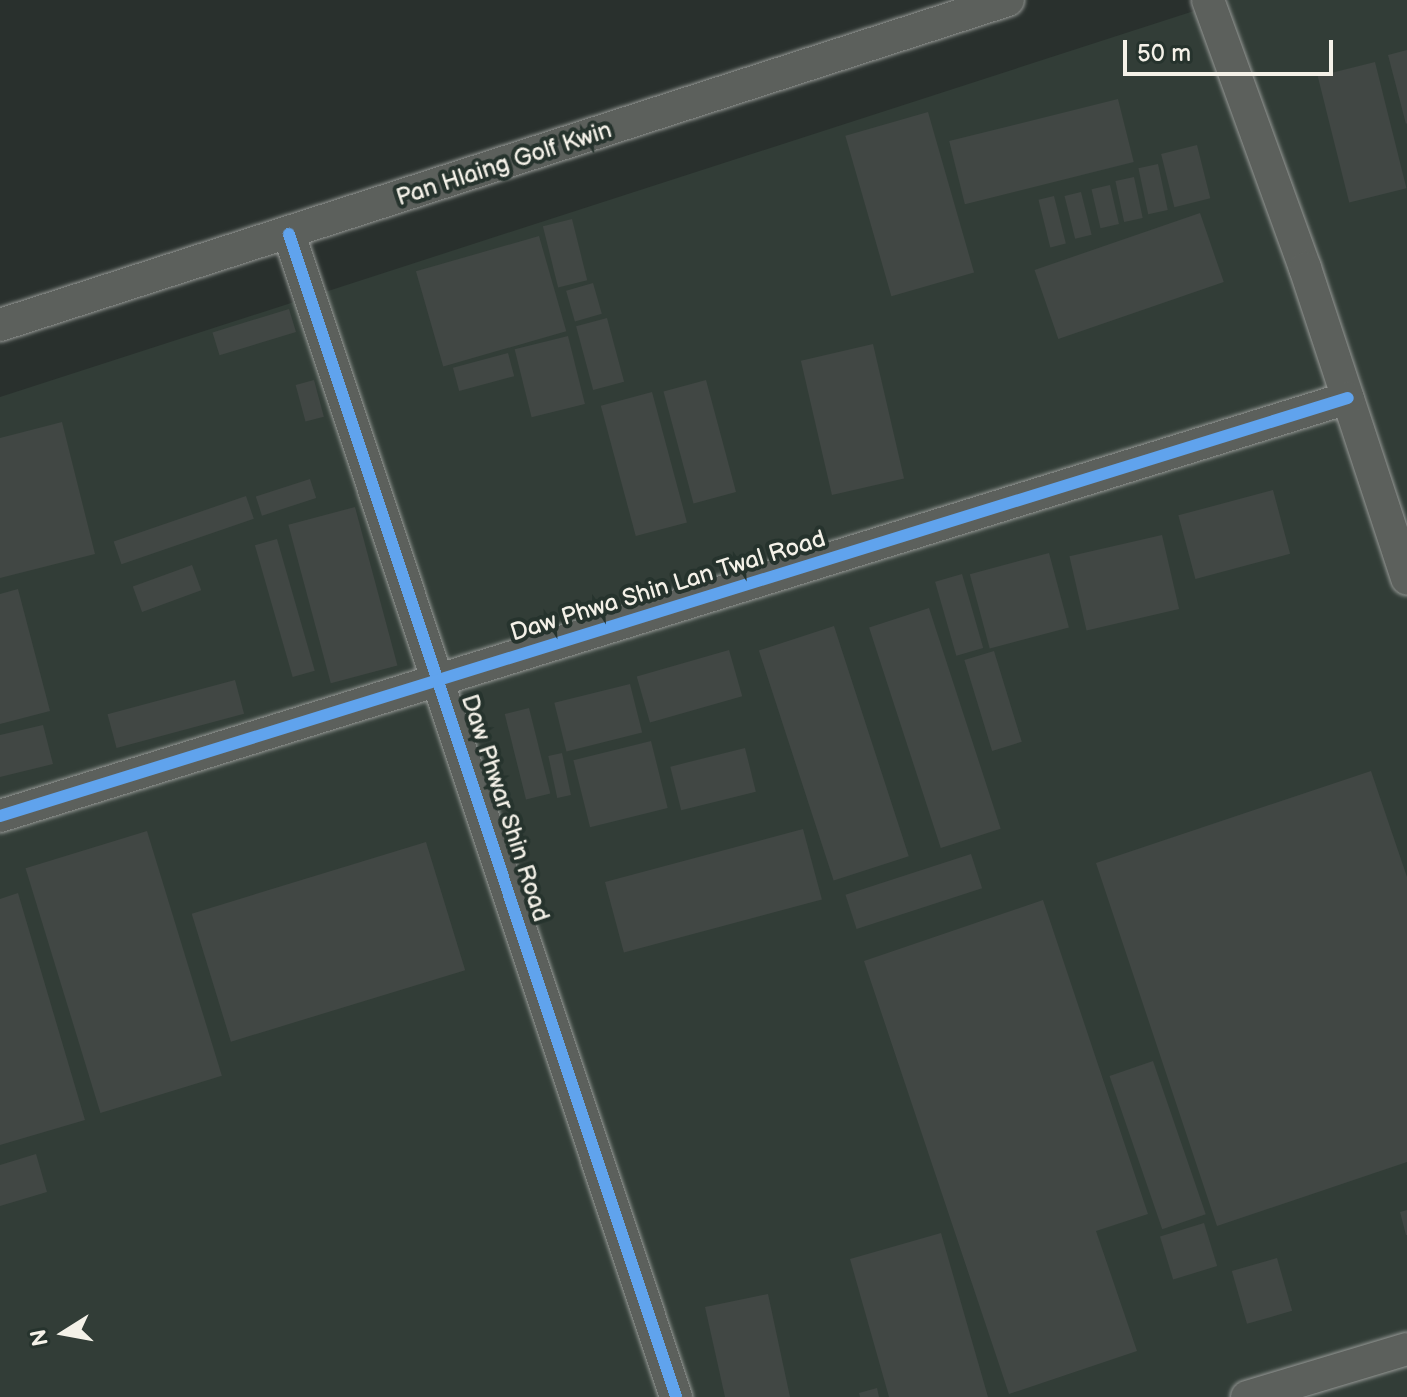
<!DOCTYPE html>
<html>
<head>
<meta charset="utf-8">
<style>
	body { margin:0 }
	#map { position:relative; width:1407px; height:1397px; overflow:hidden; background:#29302d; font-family:"Balsamiq Sans",sans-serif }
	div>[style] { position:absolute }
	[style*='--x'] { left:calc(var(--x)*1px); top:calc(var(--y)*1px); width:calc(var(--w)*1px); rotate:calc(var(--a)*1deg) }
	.built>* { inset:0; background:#323d37 }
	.building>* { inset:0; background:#414744; transform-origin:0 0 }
	.roads { filter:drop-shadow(0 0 2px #969996) drop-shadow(0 0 2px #969996) }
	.minor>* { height:32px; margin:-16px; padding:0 16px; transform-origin:16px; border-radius:16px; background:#5c605c }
	.cycleway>* { height:12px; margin:-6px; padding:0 6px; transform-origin:6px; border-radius:6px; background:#60a3ed }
	span { translate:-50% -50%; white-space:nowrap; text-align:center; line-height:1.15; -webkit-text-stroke:8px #26332d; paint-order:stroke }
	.street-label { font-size:24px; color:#f4f1e8 }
	.north { position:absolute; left:24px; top:1293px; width:80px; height:80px; -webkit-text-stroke:6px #26332d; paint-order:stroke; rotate:259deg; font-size:22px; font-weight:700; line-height:32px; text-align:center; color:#f4f1e8 }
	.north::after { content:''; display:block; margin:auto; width:28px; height:36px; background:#f4f1e8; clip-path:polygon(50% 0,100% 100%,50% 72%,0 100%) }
	.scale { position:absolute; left:1123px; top:40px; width:210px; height:36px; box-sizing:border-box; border:4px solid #f4f1e8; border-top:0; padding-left:10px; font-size:24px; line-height:28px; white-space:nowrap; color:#f4f1e8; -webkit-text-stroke:6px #26332d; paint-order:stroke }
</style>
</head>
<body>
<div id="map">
	<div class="built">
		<div style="clip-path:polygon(1228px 0,1407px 0,1407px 1397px,0 1397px,0 397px)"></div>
	</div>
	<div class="building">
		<div style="clip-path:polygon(1407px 50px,1407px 123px,1406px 124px,1388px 55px)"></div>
		<div style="left:1375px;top:62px;width:130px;height:59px;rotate:76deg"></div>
		<div style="left:1118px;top:99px;width:65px;height:174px;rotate:76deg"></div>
		<div style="left:928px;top:112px;width:167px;height:86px;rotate:74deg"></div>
		<div style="left:1197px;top:145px;width:55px;height:37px;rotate:76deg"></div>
		<div style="left:1158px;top:164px;width:47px;height:20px;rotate:78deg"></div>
		<div style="left:1134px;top:177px;width:42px;height:19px;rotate:78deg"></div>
		<div style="left:1110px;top:185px;width:40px;height:19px;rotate:77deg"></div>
		<div style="left:1081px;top:192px;width:44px;height:17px;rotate:76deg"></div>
		<div style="left:1054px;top:196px;width:49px;height:16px;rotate:76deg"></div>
		<div style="left:1200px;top:213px;width:73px;height:175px;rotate:71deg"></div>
		<div style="left:572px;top:219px;width:63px;height:30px;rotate:76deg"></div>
		<div style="left:539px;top:236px;width:99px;height:128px;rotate:74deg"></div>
		<div style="left:593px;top:283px;width:32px;height:28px;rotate:74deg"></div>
		<div style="left:289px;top:309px;width:24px;height:80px;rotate:73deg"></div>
		<div style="left:607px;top:318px;width:66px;height:32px;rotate:75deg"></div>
		<div style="left:568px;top:336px;width:70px;height:55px;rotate:76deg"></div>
		<div style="left:873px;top:344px;width:138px;height:74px;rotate:77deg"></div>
		<div style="left:508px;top:353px;width:24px;height:57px;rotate:75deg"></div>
		<div style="left:314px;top:380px;width:38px;height:19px;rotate:75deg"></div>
		<div style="left:706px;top:380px;width:116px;height:44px;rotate:75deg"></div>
		<div style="left:652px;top:392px;width:135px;height:53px;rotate:75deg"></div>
		<div style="clip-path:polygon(62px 422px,95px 554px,0 578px,0 438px)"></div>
		<div style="left:310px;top:479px;width:20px;height:57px;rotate:72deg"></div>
		<div style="left:1273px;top:490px;width:66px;height:98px;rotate:75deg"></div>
		<div style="left:246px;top:496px;width:24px;height:140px;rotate:71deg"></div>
		<div style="left:355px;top:507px;width:164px;height:69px;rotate:75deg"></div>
		<div style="left:1162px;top:535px;width:76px;height:95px;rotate:77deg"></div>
		<div style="left:277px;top:539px;width:137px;height:23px;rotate:74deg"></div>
		<div style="left:1049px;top:553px;width:77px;height:82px;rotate:75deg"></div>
		<div style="left:192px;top:565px;width:27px;height:63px;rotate:70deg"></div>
		<div style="left:962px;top:574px;width:77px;height:28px;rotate:74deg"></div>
		<div style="clip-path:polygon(18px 589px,50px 711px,0 724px,0 594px)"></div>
		<div style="left:929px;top:608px;width:232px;height:63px;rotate:72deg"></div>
		<div style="left:834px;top:626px;width:242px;height:79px;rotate:72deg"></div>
		<div style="left:729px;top:650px;width:48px;height:96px;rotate:74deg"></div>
		<div style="left:994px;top:651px;width:95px;height:31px;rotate:73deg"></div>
		<div style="left:235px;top:680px;width:35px;height:132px;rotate:75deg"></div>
		<div style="left:630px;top:684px;width:50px;height:78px;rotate:76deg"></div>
		<div style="left:529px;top:708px;width:88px;height:25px;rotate:76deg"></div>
		<div style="clip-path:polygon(43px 725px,53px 764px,0 777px,0 735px)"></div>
		<div style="left:651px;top:741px;width:69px;height:80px;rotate:76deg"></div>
		<div style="left:745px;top:748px;width:45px;height:77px;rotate:76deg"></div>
		<div style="left:562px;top:753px;width:43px;height:14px;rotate:78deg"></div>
		<div style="clip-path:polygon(1371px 771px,1407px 877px,1407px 1162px,1217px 1226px,1096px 863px)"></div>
		<div style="left:803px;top:829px;width:73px;height:205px;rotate:75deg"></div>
		<div style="left:147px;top:831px;width:256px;height:127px;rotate:73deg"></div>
		<div style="left:426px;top:842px;width:134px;height:245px;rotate:73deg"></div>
		<div style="left:971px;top:854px;width:36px;height:132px;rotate:72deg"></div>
		<div style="clip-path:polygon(18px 893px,85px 1120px,0 1145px,0 899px)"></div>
		<div style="clip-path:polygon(1043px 900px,1148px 1214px,1096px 1231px,1137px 1351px,1009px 1394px,864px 961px)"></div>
		<div style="left:1153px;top:1061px;width:162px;height:46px;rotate:71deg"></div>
		<div style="clip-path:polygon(36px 1154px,47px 1192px,0 1206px,0 1165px)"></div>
		<div style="clip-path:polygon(1407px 1210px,1407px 1235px,1406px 1235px,1400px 1212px)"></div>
		<div style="left:1204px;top:1223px;width:45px;height:46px;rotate:73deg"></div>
		<div style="clip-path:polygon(941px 1233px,988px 1397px,889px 1397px,850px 1259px)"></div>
		<div style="left:1277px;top:1258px;width:55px;height:47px;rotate:74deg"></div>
		<div style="clip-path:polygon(768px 1294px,790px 1397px,725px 1397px,705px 1307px)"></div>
		<div style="clip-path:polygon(877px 1388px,879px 1397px,860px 1397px,859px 1393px)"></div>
	</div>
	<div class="roads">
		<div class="minor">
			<div style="--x:1208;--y:0;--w:285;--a:70.1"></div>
			<div style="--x:1305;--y:268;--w:327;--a:71.8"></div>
			<div style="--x:289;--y:234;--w:1226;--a:71.59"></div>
			<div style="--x:0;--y:325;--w:1059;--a:-17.87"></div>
			<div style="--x:0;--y:816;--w:1411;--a:-17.23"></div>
			<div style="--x:1247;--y:1397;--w:167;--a:-16.7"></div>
		</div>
	</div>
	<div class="cycleway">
		<div style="--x:289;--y:234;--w:1226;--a:71.59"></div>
		<div style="--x:0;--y:816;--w:1411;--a:-17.23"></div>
	</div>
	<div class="street-label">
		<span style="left:504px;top:164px;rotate:-18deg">Pan Hlaing Golf Kwin</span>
		<span style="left:668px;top:586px;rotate:-17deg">Daw Phwa Shin Lan Twal Road</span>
		<span style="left:505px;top:808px;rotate:72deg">Daw Phwar Shin Road</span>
	</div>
	<div class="north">N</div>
	<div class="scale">50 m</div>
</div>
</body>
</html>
